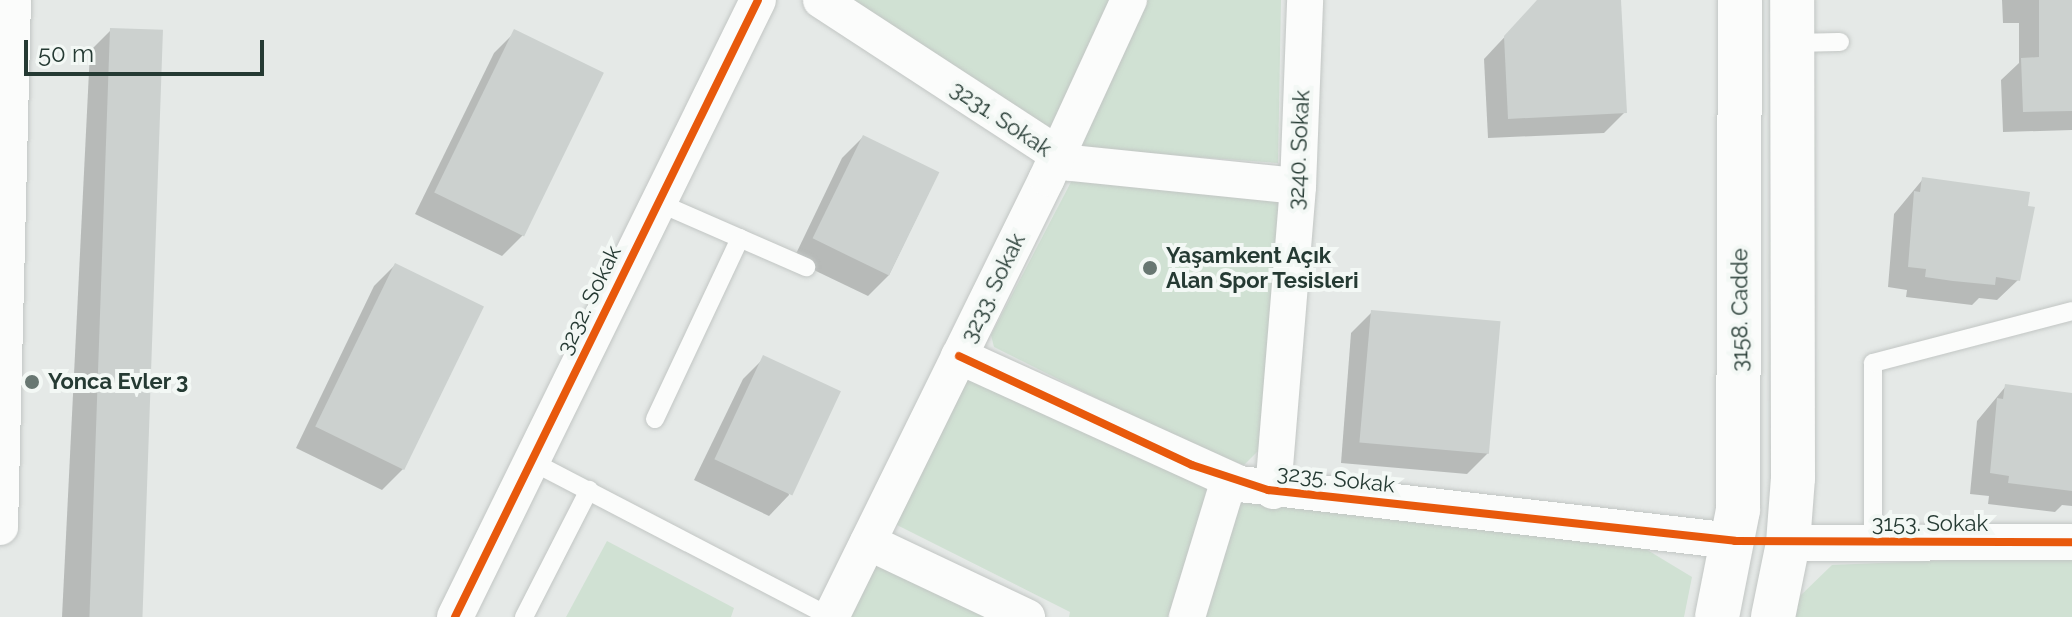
<!DOCTYPE html>
<html>
<head>
<meta charset="utf-8">
<style>
	body { margin:0 }
	#map { position:relative; width:2072px; height:617px; overflow:hidden; background:#e5e9e7; font-family:Raleway,sans-serif }
	div>[style] { position:absolute }
	[style*='--x'] { left:calc(var(--x)*1px); top:calc(var(--y)*1px); width:calc(var(--w)*1px); rotate:calc(var(--a)*1deg) }
	.green>* { inset:0; background:#d0e1d3 }
	.shadow>* { inset:0; background:#0003 }
	.building>* { inset:0; background:#ccd1cf; transform-origin:0 0 }
	.roads { filter:drop-shadow(0 0 2px #c2c6c4) drop-shadow(0 0 2px #c2c6c4) }
	.service>* { height:18px; margin:-9px; padding:0 9px; transform-origin:9px; border-radius:9px; background:#fbfcfb }
	.minor>* { height:36px; margin:-18px; padding:0 18px; transform-origin:18px; border-radius:18px; background:#fbfcfb }
	.tertiary>* { height:44px; margin:-22px; padding:0 22px; transform-origin:22px; border-radius:22px; background:#fbfcfb }
	.cycleway>* { height:8px; margin:-4px; padding:0 4px; transform-origin:4px; border-radius:4px; background:#e8590c }
	.dots>* { width:22px; height:22px; translate:-50% -50%; box-sizing:border-box; border:4px solid #f3f8f5; border-radius:50% }
	span { translate:-50% -50%; white-space:nowrap; text-align:center; line-height:1.15; -webkit-text-stroke:8px #f3f8f5; paint-order:stroke }
	.street-label { font-size:22px; color:#253a33 }
	.poi-label { font-size:22px; color:#253a33; font-weight:700 }
	.left { translate:0 -50%; text-align:left }
	.scale { position:absolute; left:24px; top:40px; width:240px; height:36px; box-sizing:border-box; border:4px solid #253a33; border-top:0; padding-left:10px; font-size:24px; line-height:28px; white-space:nowrap; color:#253a33; -webkit-text-stroke:6px #f3f8f5; paint-order:stroke }
</style>
</head>
<body>
<div id="map">
	<div class="green">
		<div style="clip-path:polygon(840px 0,1281px 0,1278px 163px,1088px 149px,1078px 140px,1045px 136px)"></div>
		<div style="clip-path:polygon(1072px 180px,1276px 196px,1280px 205px,1260px 449px,1244px 465px,1198px 449px,994px 347px,991px 335px)"></div>
		<div style="clip-path:polygon(970px 374px,1208px 487px,1168px 617px,1069px 617px,1070px 612px,895px 524px)"></div>
		<div style="clip-path:polygon(1239px 502px,1639px 545px,1692px 577px,1684px 617px,1198px 617px)"></div>
		<div style="clip-path:polygon(607px 541px,734px 608px,731px 617px,566px 617px)"></div>
		<div style="clip-path:polygon(877px 558px,1001px 617px,847px 617px)"></div>
		<div style="clip-path:polygon(1951px 560px,2072px 560px,2072px 617px,1794px 617px,1800px 596px,1832px 565px)"></div>
	</div>
	<div class="shadow">
		<div style="clip-path:polygon(1539px 0,1619px 0,1625px 112px,1604px 133px,1488px 138px,1484px 59px)"></div>
		<div style="clip-path:polygon(2002px 0,2072px 0,2072px 130px,2003px 132px,2001px 80px,2019px 63px,2019px 23px,2003px 23px)"></div>
		<div style="clip-path:polygon(111px 30px,131px 617px,62px 617px,90px 51px)"></div>
		<div style="clip-path:polygon(515px 32px,523px 235px,502px 256px,415px 214px,494px 53px)"></div>
		<div style="clip-path:polygon(863px 137px,938px 173px,889px 275px,868px 296px,793px 260px,842px 158px)"></div>
		<div style="clip-path:polygon(1923px 179px,2018px 280px,1997px 300px,1979px 298px,1972px 305px,1906px 297px,1907px 290px,1888px 287px,1894px 214px)"></div>
		<div style="clip-path:polygon(395px 265px,403px 469px,382px 490px,296px 448px,374px 286px)"></div>
		<div style="clip-path:polygon(1372px 312px,1488px 453px,1467px 474px,1341px 463px,1351px 333px)"></div>
		<div style="clip-path:polygon(764px 358px,789px 495px,769px 516px,694px 480px,743px 379px)"></div>
		<div style="clip-path:polygon(2006px 386px,2072px 395px,2072px 506px,2062px 505px,2055px 512px,1988px 504px,1989px 496px,1970px 494px,1977px 421px)"></div>
	</div>
	<div class="building">
		<div style="clip-path:polygon(1537px 0,1621px 0,1627px 113px,1508px 119px,1504px 36px)"></div>
		<div style="clip-path:polygon(2039px 0,2072px 0,2072px 111px,2023px 112px,2021px 58px,2039px 57px)"></div>
		<div style="left:110px;top:28px;width:53px;height:590px;rotate:2deg"></div>
		<div style="left:514px;top:29px;width:100px;height:182px;rotate:26deg"></div>
		<div style="left:863px;top:135px;width:85px;height:115px;rotate:26deg"></div>
		<div style="clip-path:polygon(1922px 177px,2030px 192px,2028px 206px,2035px 207px,2020px 281px,1996px 277px,1995px 285px,1953px 281px,1925px 277px,1926px 269px,1908px 267px,1914px 191px,1920px 192px)"></div>
		<div style="left:395px;top:263px;width:99px;height:182px;rotate:26deg"></div>
		<div style="left:1371px;top:310px;width:130px;height:133px;rotate:5deg"></div>
		<div style="left:763px;top:355px;width:86px;height:115px;rotate:25deg"></div>
		<div style="clip-path:polygon(2005px 384px,2072px 393px,2072px 491px,2008px 483px,2009px 476px,1990px 473px,1997px 398px,2003px 399px)"></div>
	</div>
	<div class="roads">
		<div class="service">
			<div style="--x:1792;--y:43;--w:48;--a:-1.2"></div>
			<div style="--x:657;--y:202;--w:163;--a:23.6"></div>
			<div style="--x:655;--y:419;--w:200;--a:-64.8"></div>
			<div style="--x:529;--y:460;--w:340;--a:27.5"></div>
			<div style="--x:1873;--y:542;--w:179;--a:-90"></div>
			<div style="--x:1873;--y:363;--w:206;--a:-14.6"></div>
			<div style="--x:524;--y:617;--w:143;--a:-62.9"></div>
		</div>
		<div class="minor">
			<div style="--x:821;--y:0;--w:298;--a:33.1"></div>
			<div style="--x:1071;--y:163;--w:228;--a:5.8"></div>
			<div style="--x:959;--y:356;--w:309;--a:24.5"></div>
			<div style="--x:1240;--y:484;--w:498;--a:6.6"></div>
			<div style="--x:1273;--y:491;--w:306;--a:-85.3"></div>
			<div style="--x:1298;--y:186;--w:186;--a:-87.8"></div>
			<div style="--x:0;--y:527;--w:527;--a:-88.59"></div>
			<div style="--x:868;--y:542;--w:176;--a:25.3"></div>
			<div style="--x:1788;--y:543;--w:284;--a:-0.2"></div>
			<div style="--x:455;--y:617;--w:687;--a:-63.84"></div>
			<div style="--x:831;--y:617;--w:489;--a:-63.8"></div>
			<div style="--x:1047;--y:178;--w:196;--a:-65.3"></div>
			<div style="--x:1187;--y:617;--w:143;--a:-73"></div>
		</div>
		<div class="tertiary">
			<div style="--x:1717;--y:617;--w:109;--a:-78.9"></div>
			<div style="--x:1738;--y:510;--w:510;--a:-89.78"></div>
			<div style="--x:1773;--y:617;--w:76;--a:-78.5"></div>
			<div style="--x:1788;--y:543;--w:65;--a:-85.6"></div>
			<div style="--x:1793;--y:478;--w:478;--a:-90.1"></div>
		</div>
	</div>
	<div class="cycleway">
		<div style="--x:959;--y:356;--w:257;--a:25.1"></div>
		<div style="--x:1192;--y:465;--w:80;--a:18.2"></div>
		<div style="--x:1268;--y:490;--w:470;--a:6.2"></div>
		<div style="--x:1735;--y:541;--w:337;--a:0.2"></div>
		<div style="--x:455;--y:617;--w:687;--a:-63.84"></div>
	</div>
	<div class="dots">
		<div style="left:1150px;top:268px;background:#687772"></div>
		<div style="left:32px;top:382px;background:#687772"></div>
	</div>
	<div class="street-label">
		<span style="left:1001px;top:119px;rotate:34deg">3231. Sokak</span>
		<span style="left:1299px;top:150px;rotate:-87deg">3240. Sokak</span>
		<span style="left:993px;top:288px;rotate:-64deg">3233. Sokak</span>
		<span style="left:589px;top:300px;rotate:-64deg">3232. Sokak</span>
		<span style="left:1740px;top:310px;rotate:-90deg">3158. Cadde</span>
		<span style="left:1336px;top:479px;rotate:6deg">3235. Sokak</span>
		<span style="left:1930px;top:524px">3153. Sokak</span>
	</div>
	<div class="poi-label">
		<span class="left" style="left:1166px;top:268px">Yaşamkent Açık<br>Alan Spor Tesisleri</span>
		<span class="left" style="left:48px;top:382px">Yonca Evler 3</span>
	</div>
	<div class="scale">50 m</div>
</div>
</body>
</html>
